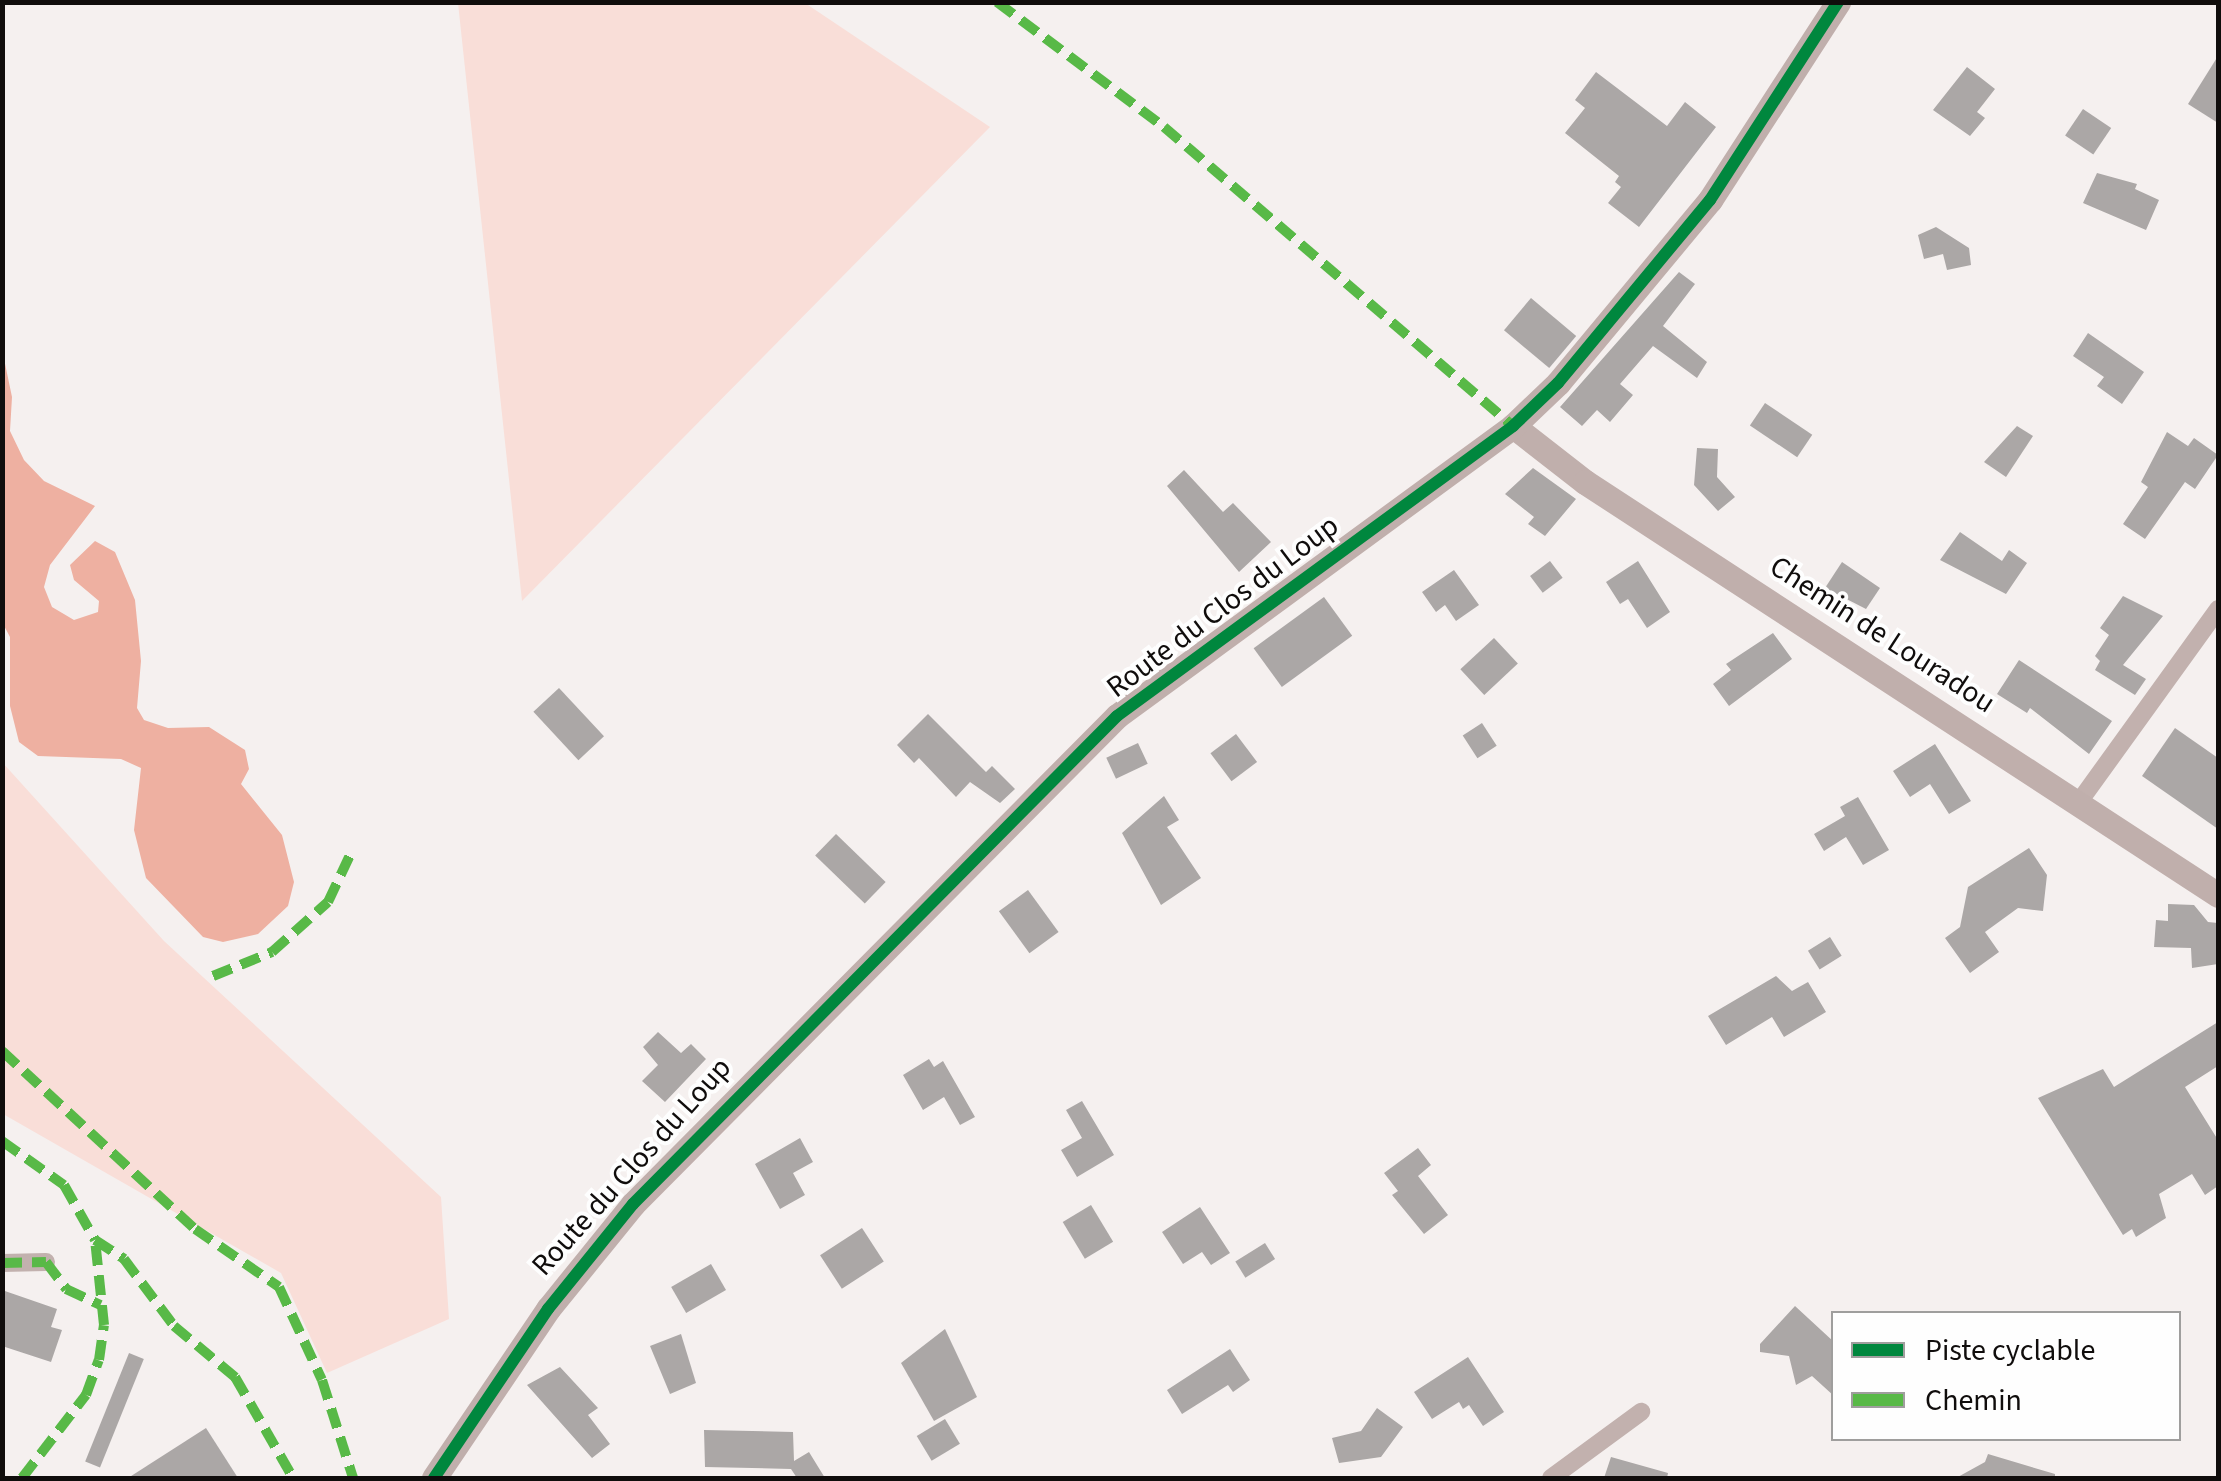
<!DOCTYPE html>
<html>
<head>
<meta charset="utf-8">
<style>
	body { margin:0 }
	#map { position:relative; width:2221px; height:1481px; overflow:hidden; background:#f5f0ef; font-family:"Source Sans 3",sans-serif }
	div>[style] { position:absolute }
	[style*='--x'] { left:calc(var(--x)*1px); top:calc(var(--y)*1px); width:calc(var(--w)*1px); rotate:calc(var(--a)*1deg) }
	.green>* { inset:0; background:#f9ded8 }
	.water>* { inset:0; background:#eeb0a1 }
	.building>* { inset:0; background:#aba7a6; transform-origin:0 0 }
	.street>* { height:18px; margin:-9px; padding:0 9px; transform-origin:9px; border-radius:9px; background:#c2b1ae }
	.secondary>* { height:25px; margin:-12.5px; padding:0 12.5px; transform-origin:12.5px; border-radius:12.5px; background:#c0afac }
	.quiet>* { height:10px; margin-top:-5px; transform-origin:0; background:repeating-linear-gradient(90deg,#58b947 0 20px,transparent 0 30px) }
	.cycleway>* { height:12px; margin:-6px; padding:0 6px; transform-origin:6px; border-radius:6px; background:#00873e }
	span { translate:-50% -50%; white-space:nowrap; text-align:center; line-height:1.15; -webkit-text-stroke:8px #fefefe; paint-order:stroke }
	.street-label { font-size:30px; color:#100d0c }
	.frame { position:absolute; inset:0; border:5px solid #100d0c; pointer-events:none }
	.legend { position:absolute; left:1831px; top:1311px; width:350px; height:130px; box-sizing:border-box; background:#fefefe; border:2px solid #9f9e9d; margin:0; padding:12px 18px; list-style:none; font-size:30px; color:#100d0c }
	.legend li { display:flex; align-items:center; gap:20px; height:50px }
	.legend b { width:50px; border:2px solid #9f9e9d }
</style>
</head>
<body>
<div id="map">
	<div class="green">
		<div style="clip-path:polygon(458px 3px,805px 3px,990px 127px,522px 601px)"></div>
		<div style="clip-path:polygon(2px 762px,164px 941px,441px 1197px,449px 1319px,327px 1373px,281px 1273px,3px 1114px)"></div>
	</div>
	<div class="water">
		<div style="clip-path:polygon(3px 354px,12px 397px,10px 431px,24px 460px,44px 481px,95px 506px,50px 565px,44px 587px,52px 607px,74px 620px,98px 612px,99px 601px,74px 580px,70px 565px,95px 541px,115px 552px,135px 600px,141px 661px,137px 708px,144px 720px,168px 728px,209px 727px,245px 750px,249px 769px,241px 784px,282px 835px,294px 882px,288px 906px,258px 934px,223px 942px,203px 937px,146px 878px,134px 830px,141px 768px,121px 759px,38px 756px,19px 742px,10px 706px,10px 637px,2px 622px)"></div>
	</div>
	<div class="building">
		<div style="clip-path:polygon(2218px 56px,2218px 123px,2188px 104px)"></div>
		<div style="clip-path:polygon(1967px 67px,1995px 89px,1977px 112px,1985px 118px,1970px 136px,1933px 110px)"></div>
		<div style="clip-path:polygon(1596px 72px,1667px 126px,1685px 102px,1716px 127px,1639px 227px,1608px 203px,1621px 187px,1615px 182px,1619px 176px,1565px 133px,1585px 108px,1575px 100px)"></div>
		<div style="left:2083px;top:109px;width:34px;height:32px;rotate:34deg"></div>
		<div style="clip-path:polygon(2097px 173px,2137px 184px,2135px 189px,2159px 200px,2146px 230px,2083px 203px)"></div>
		<div style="clip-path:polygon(1936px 227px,1969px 248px,1971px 265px,1947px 270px,1943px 254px,1924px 259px,1918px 235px)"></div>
		<div style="clip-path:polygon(1679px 272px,1695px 284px,1663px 326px,1707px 362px,1697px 378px,1653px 346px,1620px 384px,1633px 395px,1610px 422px,1597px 410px,1582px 426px,1560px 407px)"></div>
		<div style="left:1531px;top:298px;width:59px;height:42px;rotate:40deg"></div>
		<div style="clip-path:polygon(2088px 333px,2144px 372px,2122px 404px,2097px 386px,2104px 377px,2073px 356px)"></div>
		<div style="left:1765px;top:403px;width:57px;height:27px;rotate:34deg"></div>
		<div style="clip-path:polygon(2017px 426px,2033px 436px,2006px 477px,1984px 462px)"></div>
		<div style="clip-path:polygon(2167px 432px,2188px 446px,2194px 438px,2218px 455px,2195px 489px,2185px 482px,2145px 539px,2123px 524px,2148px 487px,2141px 482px)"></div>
		<div style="clip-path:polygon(1697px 448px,1718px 449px,1717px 477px,1735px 497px,1718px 511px,1694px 485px)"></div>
		<div style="clip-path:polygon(1533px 468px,1576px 499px,1545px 536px,1528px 524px,1534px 517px,1505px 494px)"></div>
		<div style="clip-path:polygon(1184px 470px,1223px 512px,1233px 503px,1271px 542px,1239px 572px,1167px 486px)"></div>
		<div style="clip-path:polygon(1960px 532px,2002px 561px,2009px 550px,2027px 563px,2006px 594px,1940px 560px)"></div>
		<div style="left:1550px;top:561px;width:21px;height:25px;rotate:53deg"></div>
		<div style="clip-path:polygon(1638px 561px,1670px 612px,1647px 628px,1628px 599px,1620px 604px,1606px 582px)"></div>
		<div style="clip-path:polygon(1842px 562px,1880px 588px,1866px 609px,1825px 588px)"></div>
		<div style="clip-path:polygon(1454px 570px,1479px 605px,1456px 621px,1445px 605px,1436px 612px,1422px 592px)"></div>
		<div style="clip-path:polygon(2123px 596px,2163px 616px,2123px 665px,2146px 679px,2135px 695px,2095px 670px,2100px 661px,2095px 656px,2109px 635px,2100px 628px)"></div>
		<div style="left:1324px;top:597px;width:48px;height:87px;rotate:54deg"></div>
		<div style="clip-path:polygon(1773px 633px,1792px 659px,1729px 706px,1713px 684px,1731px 670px,1726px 664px)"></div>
		<div style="left:1494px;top:638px;width:35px;height:46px;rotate:47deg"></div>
		<div style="clip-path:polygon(2019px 660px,2112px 721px,2089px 754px,2030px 708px,2027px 713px,1997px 694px)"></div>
		<div style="left:559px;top:688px;width:66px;height:35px;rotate:47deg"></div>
		<div style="clip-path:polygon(928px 714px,986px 772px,992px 766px,1015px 789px,1000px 803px,970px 782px,956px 797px,919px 758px,914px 763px,897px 745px)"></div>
		<div style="left:1482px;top:723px;width:27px;height:23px;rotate:57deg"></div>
		<div style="clip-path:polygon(2175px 728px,2218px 758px,2218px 829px,2142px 776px)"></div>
		<div style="left:1236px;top:734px;width:35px;height:32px;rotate:53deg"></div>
		<div style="left:1138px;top:743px;width:23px;height:35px;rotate:65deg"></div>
		<div style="clip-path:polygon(1935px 744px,1971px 801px,1949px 814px,1930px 784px,1910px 797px,1893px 771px)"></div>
		<div style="clip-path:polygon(1164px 796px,1179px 820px,1167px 827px,1201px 878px,1161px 905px,1122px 833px)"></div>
		<div style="clip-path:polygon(1858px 797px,1889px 850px,1863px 865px,1846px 837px,1824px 851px,1814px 834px,1845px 816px,1840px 807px)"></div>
		<div style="left:836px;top:834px;width:69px;height:30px;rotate:44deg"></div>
		<div style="clip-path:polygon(2029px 848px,2047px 875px,2043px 911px,2018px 908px,1985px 932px,1999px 952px,1970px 973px,1945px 938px,1960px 927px,1968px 887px)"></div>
		<div style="left:1028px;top:890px;width:52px;height:36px;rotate:54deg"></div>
		<div style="clip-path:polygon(2168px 904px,2194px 905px,2208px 922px,2218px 923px,2218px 964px,2192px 968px,2191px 948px,2154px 947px,2156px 920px,2168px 921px)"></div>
		<div style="left:1830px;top:937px;width:22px;height:26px;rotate:58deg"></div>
		<div style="clip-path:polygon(1776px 976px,1792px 991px,1808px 982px,1826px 1012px,1784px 1037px,1772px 1017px,1726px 1045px,1708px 1016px)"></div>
		<div style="clip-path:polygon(2218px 1022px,2218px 1066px,2185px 1087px,2218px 1140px,2218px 1186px,2205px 1195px,2192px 1174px,2159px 1194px,2166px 1218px,2136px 1237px,2132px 1229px,2123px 1235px,2038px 1098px,2103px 1069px,2114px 1087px)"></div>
		<div style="clip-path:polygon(658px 1032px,681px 1053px,691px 1044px,706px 1059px,665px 1102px,642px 1081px,658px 1065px,643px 1047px)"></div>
		<div style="clip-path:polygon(929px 1059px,934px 1067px,943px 1061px,975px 1117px,960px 1125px,944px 1097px,923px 1110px,903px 1075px)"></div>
		<div style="clip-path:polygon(1082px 1101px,1114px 1155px,1077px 1177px,1061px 1150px,1082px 1138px,1066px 1110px)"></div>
		<div style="clip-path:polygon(800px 1138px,813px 1162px,793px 1173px,805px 1195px,780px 1209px,755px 1164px)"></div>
		<div style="clip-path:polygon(1418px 1148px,1431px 1165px,1418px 1176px,1448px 1215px,1424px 1234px,1392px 1195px,1398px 1191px,1384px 1173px)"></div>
		<div style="left:1091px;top:1205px;width:43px;height:33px;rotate:59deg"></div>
		<div style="clip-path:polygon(1200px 1207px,1230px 1253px,1211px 1265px,1202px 1252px,1183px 1264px,1162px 1232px)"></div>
		<div style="left:862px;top:1228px;width:40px;height:50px;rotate:57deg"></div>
		<div style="left:1265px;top:1243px;width:19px;height:35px;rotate:58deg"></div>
		<div style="left:711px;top:1264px;width:30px;height:46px;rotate:60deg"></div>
		<div style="clip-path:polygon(2px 1290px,57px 1309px,51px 1327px,62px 1330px,51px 1362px,2px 1346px)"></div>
		<div style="clip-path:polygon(1795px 1306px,1834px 1342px,1834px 1396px,1812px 1376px,1796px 1385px,1789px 1356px,1760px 1352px,1760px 1344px)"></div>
		<div style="clip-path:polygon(945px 1329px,977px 1397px,934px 1421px,901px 1363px)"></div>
		<div style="clip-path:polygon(681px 1334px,696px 1383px,670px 1394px,650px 1346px)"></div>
		<div style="clip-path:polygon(1230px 1349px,1250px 1380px,1233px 1392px,1228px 1385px,1182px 1414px,1167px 1390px)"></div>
		<div style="left:129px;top:1353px;width:16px;height:117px;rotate:22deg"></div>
		<div style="clip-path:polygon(1468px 1357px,1504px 1412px,1483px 1426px,1469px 1405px,1463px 1409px,1459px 1402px,1432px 1419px,1414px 1392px)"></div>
		<div style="clip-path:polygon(560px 1367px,598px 1408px,588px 1415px,610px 1444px,592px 1458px,527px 1385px)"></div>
		<div style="clip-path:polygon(1377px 1408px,1403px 1427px,1381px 1457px,1339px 1463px,1332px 1438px,1361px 1431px)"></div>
		<div style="left:945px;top:1419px;width:29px;height:33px;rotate:59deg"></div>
		<div style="clip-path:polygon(206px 1428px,238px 1478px,128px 1478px)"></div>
		<div style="clip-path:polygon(704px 1430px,793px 1432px,794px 1461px,809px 1452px,825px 1478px,797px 1478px,791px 1469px,705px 1467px)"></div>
		<div style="clip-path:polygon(1988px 1454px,2055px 1474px,2055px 1478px,1956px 1478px,1985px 1462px)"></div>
		<div style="clip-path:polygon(1611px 1457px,1668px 1473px,1667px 1478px,1604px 1478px)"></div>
	</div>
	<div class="street">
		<div style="--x:2079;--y:802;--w:238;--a:-54.2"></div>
		<div style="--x:2;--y:1263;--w:44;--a:-1.3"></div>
		<div style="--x:1551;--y:1478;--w:112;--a:-36.3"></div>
	</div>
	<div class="secondary">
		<div style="--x:1513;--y:426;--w:91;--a:37.9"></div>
		<div style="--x:1585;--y:482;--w:756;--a:33.12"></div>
		<div style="--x:434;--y:1478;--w:204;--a:-56"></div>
		<div style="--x:548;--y:1309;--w:135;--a:-51"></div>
		<div style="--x:633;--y:1204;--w:687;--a:-45.24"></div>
		<div style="--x:1117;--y:716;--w:491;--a:-36.2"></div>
		<div style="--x:1513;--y:426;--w:62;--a:-43.7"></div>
		<div style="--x:1558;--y:383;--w:238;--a:-50.3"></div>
		<div style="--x:1710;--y:200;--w:236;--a:-57.1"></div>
	</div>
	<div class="quiet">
		<div style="--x:997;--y:2;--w:209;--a:36.8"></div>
		<div style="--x:1164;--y:127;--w:460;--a:40.6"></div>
		<div style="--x:213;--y:976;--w:64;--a:-22.1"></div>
		<div style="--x:272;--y:952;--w:75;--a:-41.8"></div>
		<div style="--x:328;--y:902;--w:54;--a:-64.9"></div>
		<div style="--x:2;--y:1051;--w:263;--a:42.7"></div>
		<div style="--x:195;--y:1229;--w:102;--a:34.6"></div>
		<div style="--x:279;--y:1287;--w:102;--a:65.2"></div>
		<div style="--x:322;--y:1380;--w:103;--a:72.4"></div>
		<div style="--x:2;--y:1141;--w:76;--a:35.4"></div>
		<div style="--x:64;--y:1185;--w:63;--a:60.6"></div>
		<div style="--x:95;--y:1240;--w:35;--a:33"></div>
		<div style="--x:124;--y:1259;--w:84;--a:53.3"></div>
		<div style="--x:174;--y:1326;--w:80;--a:39.9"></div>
		<div style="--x:235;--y:1377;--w:116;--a:60.1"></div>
		<div style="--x:2;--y:1263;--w:44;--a:-1.3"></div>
		<div style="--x:46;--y:1262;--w:34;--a:53"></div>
		<div style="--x:66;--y:1289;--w:38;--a:25"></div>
		<div style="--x:22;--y:1478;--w:105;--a:-52.4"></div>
		<div style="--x:86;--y:1395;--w:37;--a:-70"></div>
		<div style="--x:99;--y:1360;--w:35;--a:-82"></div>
		<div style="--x:104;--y:1325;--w:85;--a:-96"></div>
	</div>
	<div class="cycleway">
		<div style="--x:434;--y:1478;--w:204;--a:-56"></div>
		<div style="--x:548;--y:1309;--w:135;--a:-51"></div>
		<div style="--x:633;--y:1204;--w:687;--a:-45.24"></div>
		<div style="--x:1117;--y:716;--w:491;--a:-36.2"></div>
		<div style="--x:1513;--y:426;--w:62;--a:-43.7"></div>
		<div style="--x:1558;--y:383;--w:238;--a:-50.3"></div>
		<div style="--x:1710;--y:200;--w:236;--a:-57.1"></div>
	</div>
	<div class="street-label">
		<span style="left:1223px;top:607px;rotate:-37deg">Route du Clos du Loup</span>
		<span style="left:1882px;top:635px;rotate:33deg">Chemin de Louradou</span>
		<span style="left:632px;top:1167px;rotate:-48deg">Route du Clos du Loup</span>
	</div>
	<div class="frame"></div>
	<ul class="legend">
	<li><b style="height:12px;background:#00873e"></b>Piste cyclable</li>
	<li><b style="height:12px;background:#58b947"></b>Chemin</li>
	</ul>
</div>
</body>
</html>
